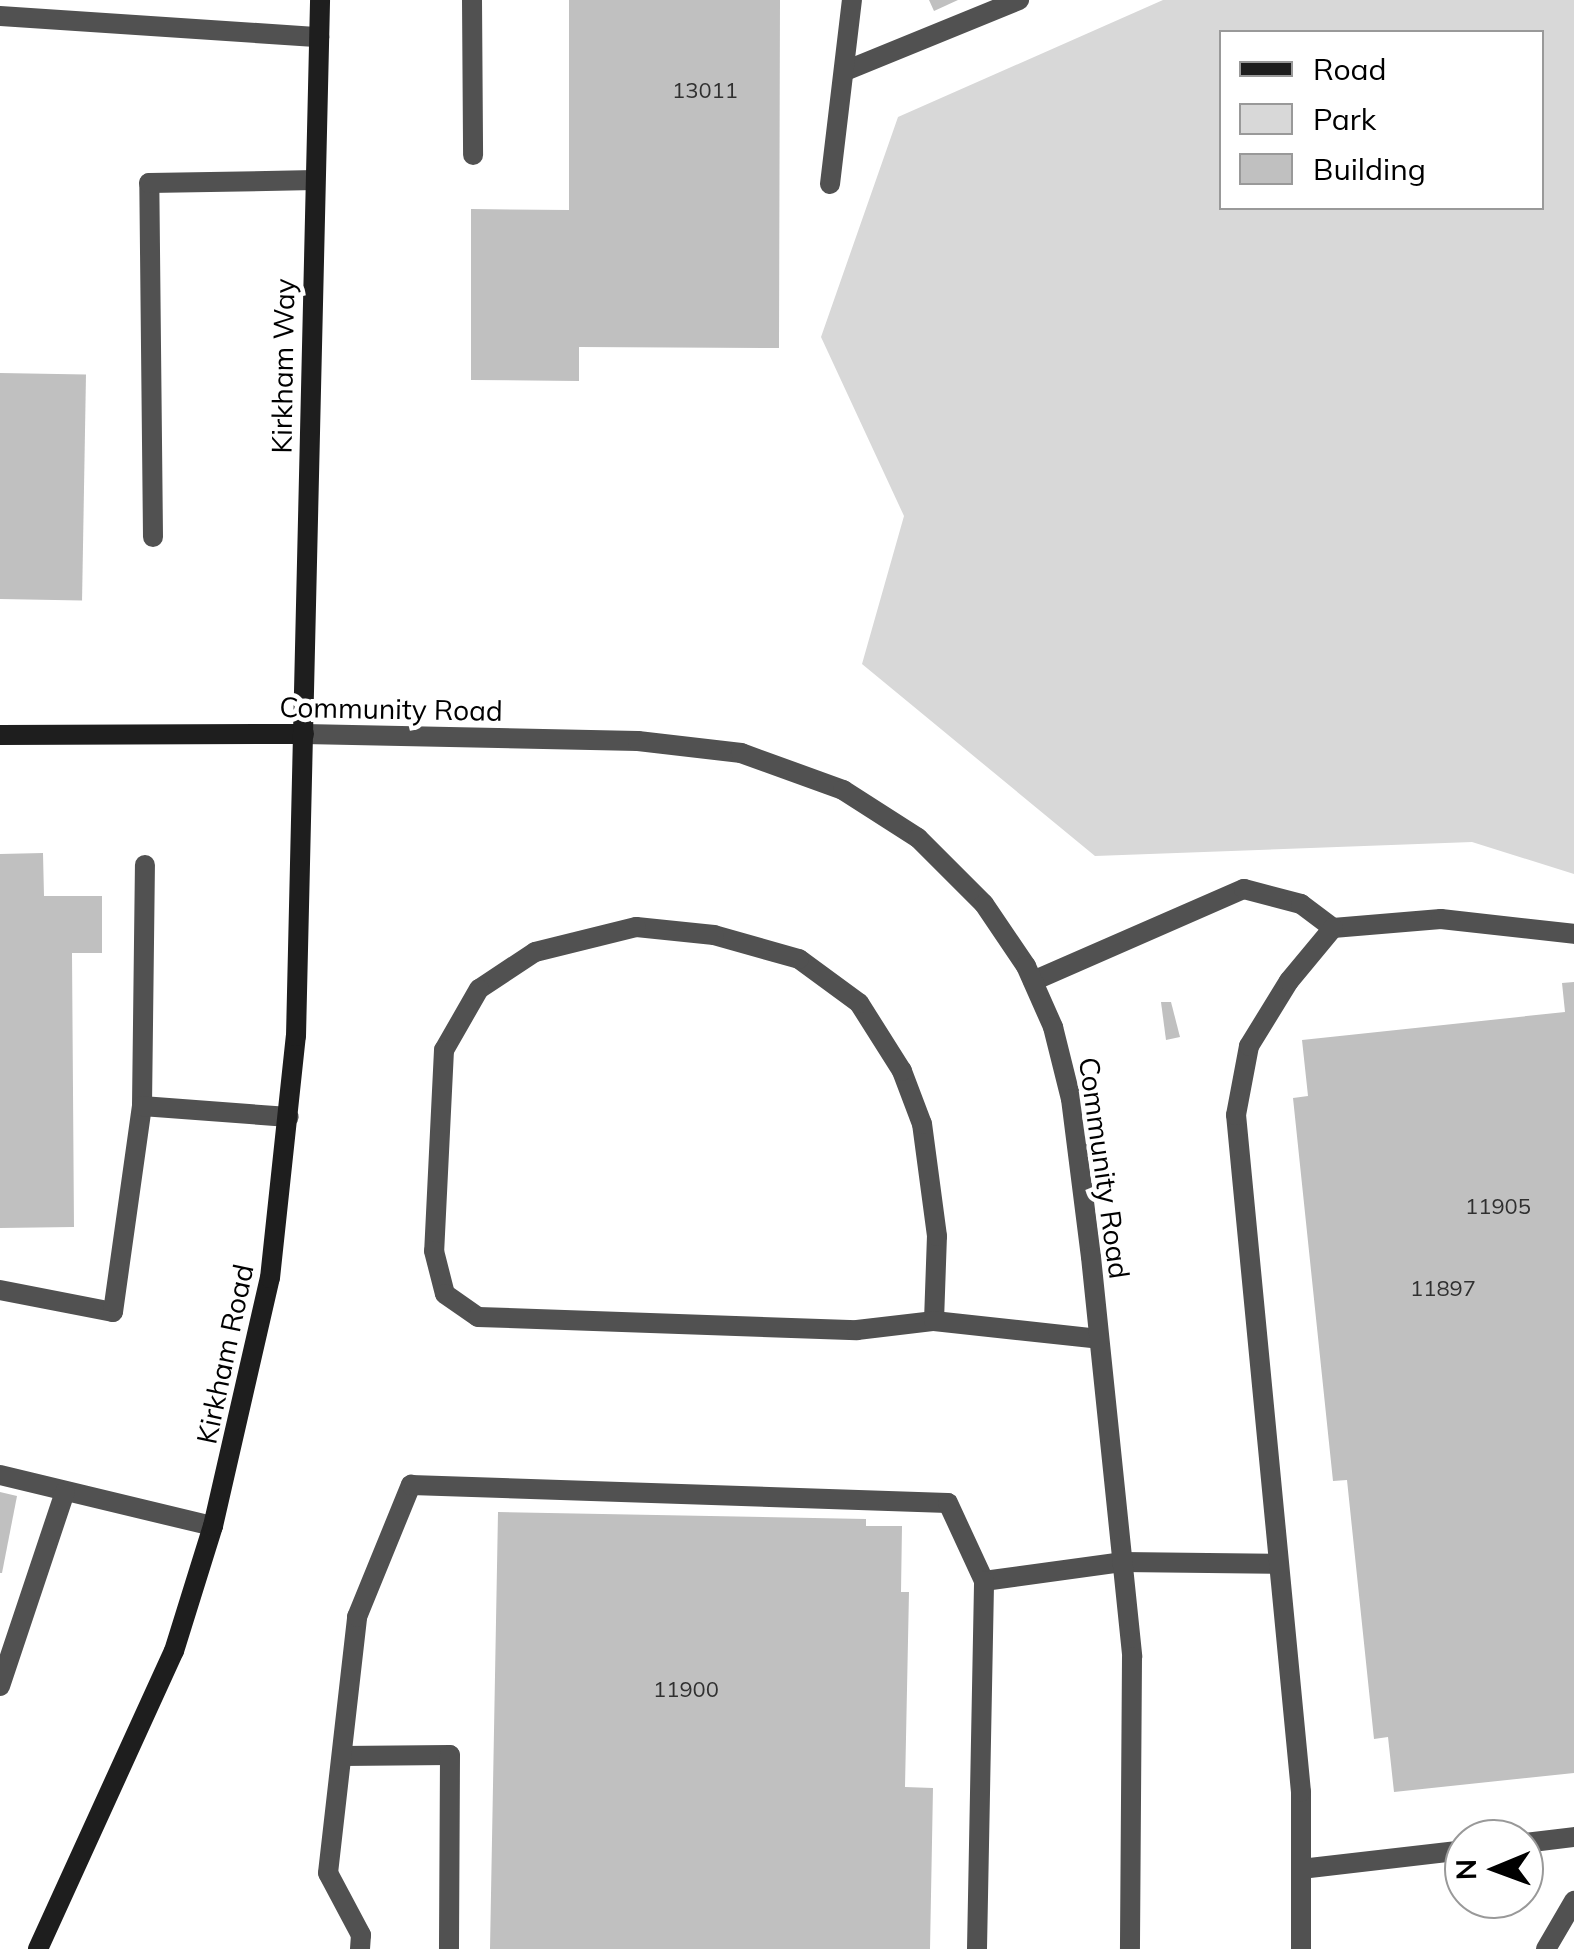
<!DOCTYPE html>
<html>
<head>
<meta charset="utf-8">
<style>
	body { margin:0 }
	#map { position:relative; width:1574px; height:1949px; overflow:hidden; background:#fff; font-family:Mulish,sans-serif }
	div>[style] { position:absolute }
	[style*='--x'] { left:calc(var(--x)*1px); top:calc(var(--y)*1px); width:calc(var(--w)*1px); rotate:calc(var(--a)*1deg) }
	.green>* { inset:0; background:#d8d8d8 }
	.building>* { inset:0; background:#c0c0c0; transform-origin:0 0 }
	.lane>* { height:20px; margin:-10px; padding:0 10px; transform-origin:10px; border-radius:10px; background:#515151 }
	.street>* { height:20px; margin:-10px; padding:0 10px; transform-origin:10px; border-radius:10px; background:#515151 }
	.secondary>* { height:20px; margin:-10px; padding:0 10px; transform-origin:10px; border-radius:10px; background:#1e1e1e }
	span { translate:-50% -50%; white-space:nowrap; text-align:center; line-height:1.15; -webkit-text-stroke:9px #fff; paint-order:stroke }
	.number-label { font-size:22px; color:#303030 }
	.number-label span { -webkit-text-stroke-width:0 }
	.street-label { font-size:28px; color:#000 }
	.legend { position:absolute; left:1219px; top:30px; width:325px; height:180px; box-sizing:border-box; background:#fff; border:2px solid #999; margin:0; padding:12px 18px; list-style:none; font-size:30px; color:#000 }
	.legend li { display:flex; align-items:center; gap:20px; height:50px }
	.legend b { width:50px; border:2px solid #999 }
	.north { position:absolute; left:1444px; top:1819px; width:100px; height:100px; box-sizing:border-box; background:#fff; border:2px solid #999; border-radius:50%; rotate:269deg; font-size:28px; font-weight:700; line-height:40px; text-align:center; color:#000 }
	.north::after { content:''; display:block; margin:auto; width:35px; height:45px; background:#000; clip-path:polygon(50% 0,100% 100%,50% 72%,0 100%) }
</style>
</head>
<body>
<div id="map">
	<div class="green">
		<div style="clip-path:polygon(evenodd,1163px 0,1574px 0,1574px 874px,1472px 842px,1095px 856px,862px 664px,904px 516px,821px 337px,898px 117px,1163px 0,1222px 32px,1542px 32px,1542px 208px,1222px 208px,1222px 32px)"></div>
	</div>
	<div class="building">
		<div style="clip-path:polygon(569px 0,780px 0,779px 348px,579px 347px,579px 381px,471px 380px,471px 209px,569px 210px)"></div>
		<div style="clip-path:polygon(929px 0,958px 0,934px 11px)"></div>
		<div style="left:0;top:373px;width:86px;height:226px;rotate:1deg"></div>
		<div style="clip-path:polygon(43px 853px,44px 896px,102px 896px,102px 953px,72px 953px,74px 1227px,0 1228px,0 854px)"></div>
		<div style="clip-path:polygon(1574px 982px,1574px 1773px,1394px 1792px,1388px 1737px,1374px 1739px,1347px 1480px,1333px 1481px,1293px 1098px,1308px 1096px,1302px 1040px,1565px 1012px,1562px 983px)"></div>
		<div style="clip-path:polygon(1161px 1002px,1171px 1002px,1180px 1037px,1166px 1040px)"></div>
		<div style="clip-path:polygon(0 1492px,17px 1496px,2px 1573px,0 1573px)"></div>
		<div style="clip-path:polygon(498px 1512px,866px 1519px,866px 1526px,902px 1526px,901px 1592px,909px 1592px,905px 1787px,933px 1788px,930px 1949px,490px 1949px)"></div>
	</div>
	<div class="lane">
		<div style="--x:472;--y:0;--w:155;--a:89.6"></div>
		<div style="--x:0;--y:16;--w:320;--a:3.8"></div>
		<div style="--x:845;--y:71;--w:188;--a:-22.2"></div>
		<div style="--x:830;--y:184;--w:185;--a:-83.2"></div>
		<div style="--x:153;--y:537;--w:354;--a:-90.6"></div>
		<div style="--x:149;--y:183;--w:166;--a:-1"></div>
		<div style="--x:1033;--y:981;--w:230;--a:-23.6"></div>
		<div style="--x:1244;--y:889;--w:59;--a:14.7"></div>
		<div style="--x:1301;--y:904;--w:40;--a:37"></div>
		<div style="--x:1333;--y:928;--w:108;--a:-4.8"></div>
		<div style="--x:1441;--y:919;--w:134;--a:6.4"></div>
		<div style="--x:142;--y:1106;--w:241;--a:-89.3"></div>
		<div style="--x:0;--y:1290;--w:115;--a:11"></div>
		<div style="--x:113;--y:1312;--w:208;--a:-82"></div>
		<div style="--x:142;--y:1106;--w:147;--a:4.3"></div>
		<div style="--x:934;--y:1321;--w:85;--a:-88"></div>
		<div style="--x:937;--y:1236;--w:113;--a:-97.6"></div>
		<div style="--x:922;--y:1124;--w:57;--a:-110.7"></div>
		<div style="--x:902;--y:1071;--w:80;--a:-122.3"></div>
		<div style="--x:859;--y:1003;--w:74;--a:-143.7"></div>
		<div style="--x:799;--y:959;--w:88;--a:-164.2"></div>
		<div style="--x:714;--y:935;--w:78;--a:-174.1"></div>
		<div style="--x:636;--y:927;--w:104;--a:166.1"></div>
		<div style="--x:535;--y:952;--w:67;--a:146.5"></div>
		<div style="--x:479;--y:989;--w:70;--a:119.8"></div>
		<div style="--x:444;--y:1050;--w:201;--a:92.8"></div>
		<div style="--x:434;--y:1251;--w:44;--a:75.7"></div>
		<div style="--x:445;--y:1294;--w:40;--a:34.9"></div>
		<div style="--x:478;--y:1317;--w:379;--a:2"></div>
		<div style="--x:857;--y:1330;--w:78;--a:-6.7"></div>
		<div style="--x:934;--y:1321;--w:166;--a:6.2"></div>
		<div style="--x:0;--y:1475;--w:219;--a:13.5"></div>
		<div style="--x:0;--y:1686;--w:205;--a:-71.5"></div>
		<div style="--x:342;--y:1756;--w:108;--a:-0.5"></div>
		<div style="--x:450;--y:1755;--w:194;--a:90.3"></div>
		<div style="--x:1524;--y:1843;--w:50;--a:-6.8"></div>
		<div style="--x:1301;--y:1869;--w:164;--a:-6.6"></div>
		<div style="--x:360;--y:1949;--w:14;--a:-86"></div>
		<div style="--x:361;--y:1935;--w:70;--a:-118"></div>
		<div style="--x:328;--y:1873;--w:258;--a:-83.5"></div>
		<div style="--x:357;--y:1617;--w:143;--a:-67.8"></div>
		<div style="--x:411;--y:1485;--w:537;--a:1.92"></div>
		<div style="--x:948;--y:1503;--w:86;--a:65.2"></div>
		<div style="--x:984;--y:1581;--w:139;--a:-7.8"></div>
		<div style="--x:1122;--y:1562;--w:156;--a:0.7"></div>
		<div style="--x:977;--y:1949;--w:368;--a:-88.9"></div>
		<div style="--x:1301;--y:1949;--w:157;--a:-90"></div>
		<div style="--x:1301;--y:1792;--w:680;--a:-95.48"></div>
		<div style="--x:1236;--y:1115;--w:70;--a:-79.3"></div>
		<div style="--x:1249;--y:1046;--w:76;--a:-58.4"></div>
		<div style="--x:1289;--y:981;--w:69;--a:-50.3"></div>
		<div style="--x:1546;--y:1949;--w:56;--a:-59.7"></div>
	</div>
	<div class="street">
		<div style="--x:304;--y:734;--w:334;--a:1.2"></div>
		<div style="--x:638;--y:741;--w:104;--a:6.6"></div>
		<div style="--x:741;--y:753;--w:109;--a:19.9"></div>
		<div style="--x:843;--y:790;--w:89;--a:32.6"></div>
		<div style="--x:918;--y:838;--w:93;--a:45"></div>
		<div style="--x:984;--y:904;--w:75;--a:55.9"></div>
		<div style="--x:1026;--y:966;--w:67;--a:66.1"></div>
		<div style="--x:1053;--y:1027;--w:74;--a:76"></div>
		<div style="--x:1071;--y:1099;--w:159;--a:82.8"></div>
		<div style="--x:1091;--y:1257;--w:402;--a:84.1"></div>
		<div style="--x:1132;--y:1657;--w:292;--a:90.4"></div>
	</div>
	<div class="secondary">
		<div style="--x:0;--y:735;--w:304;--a:-0.2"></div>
		<div style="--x:38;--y:1949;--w:328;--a:-65.5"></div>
		<div style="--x:174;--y:1651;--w:131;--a:-72.7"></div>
		<div style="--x:213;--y:1526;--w:254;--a:-77.1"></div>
		<div style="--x:270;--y:1278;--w:243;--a:-83.9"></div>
		<div style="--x:296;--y:1036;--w:1036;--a:-88.67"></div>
	</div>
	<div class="number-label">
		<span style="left:705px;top:91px">13011</span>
		<span style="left:1498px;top:1207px">11905</span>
		<span style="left:1443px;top:1289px">11897</span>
		<span style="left:686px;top:1690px">11900</span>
	</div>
	<div class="street-label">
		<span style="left:283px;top:366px;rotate:-89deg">Kirkham Way</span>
		<span style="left:391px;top:709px;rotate:1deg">Community Road</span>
		<span style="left:1104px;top:1168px;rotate:82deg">Community Road</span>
		<span style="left:225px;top:1354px;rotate:-78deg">Kirkham Road</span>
	</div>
	<ul class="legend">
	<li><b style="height:12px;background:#1e1e1e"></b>Road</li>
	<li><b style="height:28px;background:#d8d8d8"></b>Park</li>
	<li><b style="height:28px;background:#c0c0c0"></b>Building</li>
	</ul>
	<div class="north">N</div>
</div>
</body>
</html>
